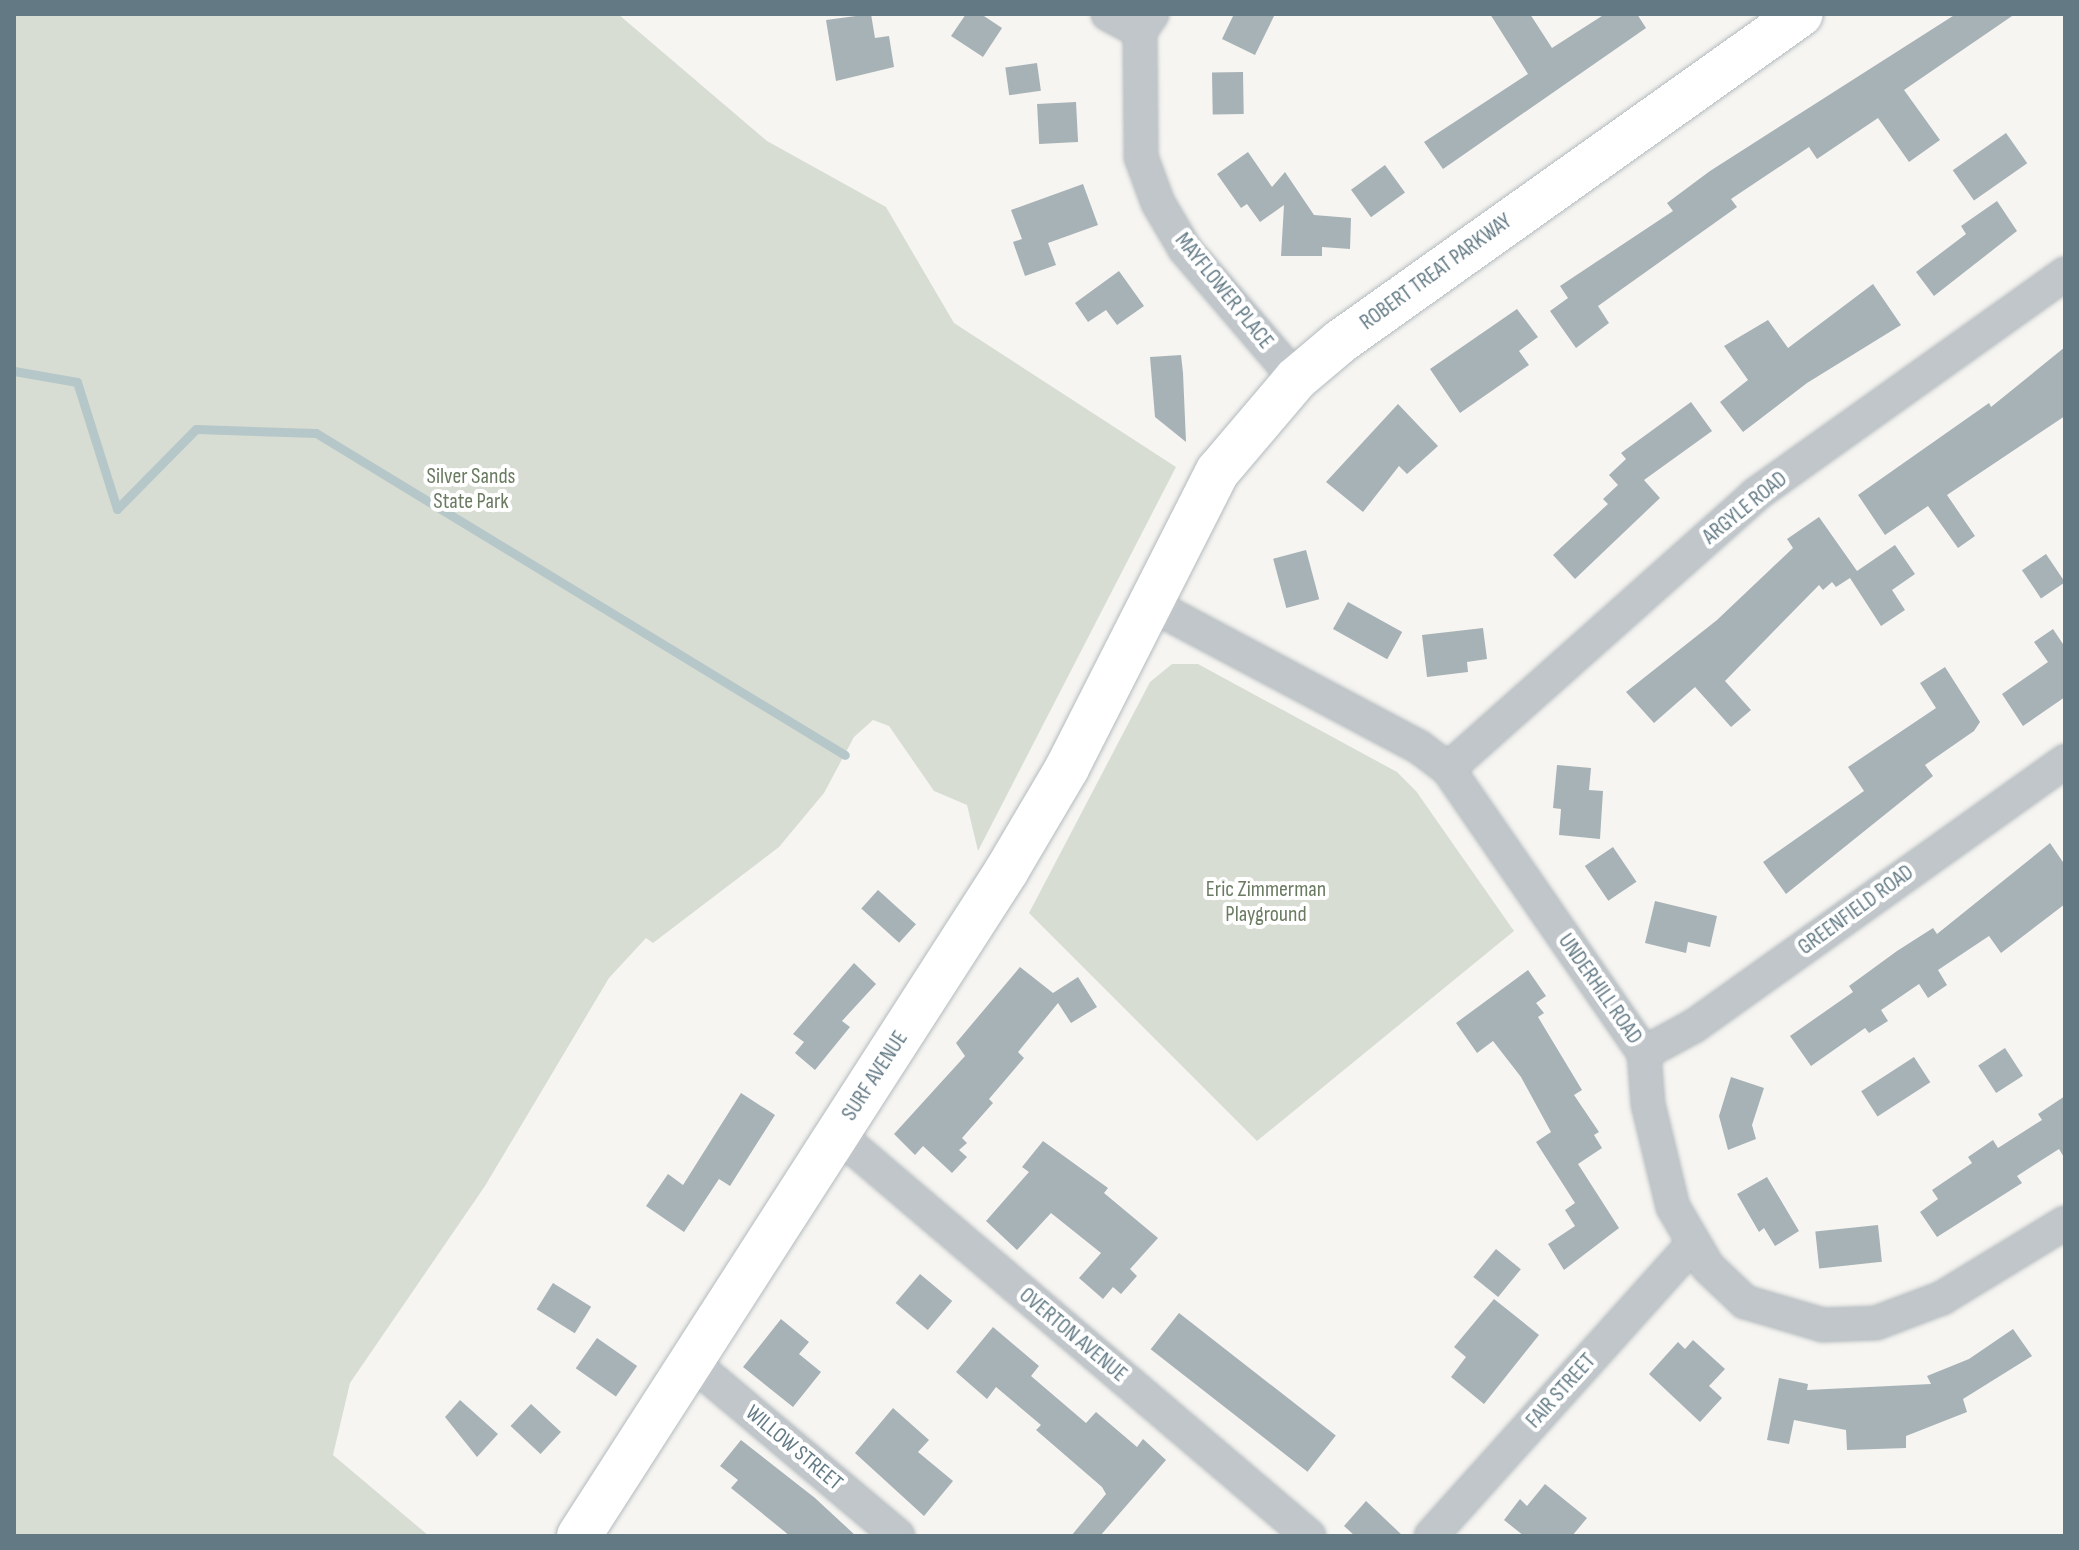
<!DOCTYPE html>
<html>
<head>
<meta charset="utf-8">
<style>
	body { margin:0 }
	#map { position:relative; width:2079px; height:1550px; overflow:hidden; background:#f6f5f2; font-family:"Sofia Sans Condensed",sans-serif }
	div>[style] { position:absolute }
	[style*='--x'] { left:calc(var(--x)*1px); top:calc(var(--y)*1px); width:calc(var(--w)*1px); rotate:calc(var(--a)*1deg) }
	.green>* { inset:0; background:#d8ddd3 }
	.stream>* { height:9px; margin:-4.5px; padding:0 4.5px; transform-origin:4.5px; border-radius:4.5px; background:#b6c7c9 }
	.building>* { inset:0; background:#a7b2b6; transform-origin:0 0 }
	.roads { filter:drop-shadow(0 0 2px #b3babd) drop-shadow(0 0 2px #b3babd) }
	.street>* { height:32px; margin:-16px; padding:0 16px; transform-origin:16px; border-radius:16px; background:#c0c6c9 }
	.secondary>* { height:44px; margin:-22px; padding:0 22px; transform-origin:22px; border-radius:22px; background:#fff }
	span { translate:-50% -50%; white-space:nowrap; text-align:center; line-height:1.15; -webkit-text-stroke:8px #fff; paint-order:stroke }
	.street-label { font-size:22px; color:#637a85 }
	.park-label { font-size:22px; color:#6b7b62 }
	.frame { position:absolute; inset:0; border:16px solid #637a85; pointer-events:none }
</style>
</head>
<body>
<div id="map">
	<div class="green">
		<div style="clip-path:polygon(14px 14px,618px 14px,767px 141px,886px 207px,954px 323px,1176px 467px,978px 851px,967px 805px,934px 791px,889px 726px,873px 720px,854px 737px,824px 793px,779px 847px,653px 943px,646px 938px,609px 978px,485px 1186px,350px 1383px,333px 1455px,429px 1536px,14px 1536px)"></div>
		<div style="clip-path:polygon(1172px 664px,1198px 664px,1397px 772px,1416px 791px,1514px 931px,1257px 1141px,1029px 913px,1150px 682px)"></div>
	</div>
	<div class="stream">
		<div style="--x:14;--y:371;--w:64;--a:9.9"></div>
		<div style="--x:77;--y:382;--w:133;--a:72.5"></div>
		<div style="--x:117;--y:509;--w:112;--a:-45.4"></div>
		<div style="--x:196;--y:429;--w:120;--a:1.9"></div>
		<div style="--x:316;--y:433;--w:619;--a:31.33"></div>
	</div>
	<div class="building">
		<div style="clip-path:polygon(871px 14px,875px 38px,889px 36px,894px 67px,836px 81px,826px 20px)"></div>
		<div style="clip-path:polygon(966px 14px,981px 14px,1002px 28px,983px 57px,951px 36px)"></div>
		<div style="clip-path:polygon(1234px 14px,1275px 14px,1255px 55px,1222px 39px)"></div>
		<div style="clip-path:polygon(1490px 14px,1530px 14px,1552px 48px,1605px 14px,1637px 14px,1646px 28px,1443px 169px,1424px 142px,1528px 74px)"></div>
		<div style="clip-path:polygon(1956px 14px,2015px 14px,1904px 90px,1940px 140px,1909px 162px,1878px 118px,1817px 159px,1809px 147px,1731px 199px,1737px 207px,1598px 306px,1609px 323px,1576px 348px,1550px 311px,1568px 298px,1560px 286px,1673px 211px,1667px 203px,1710px 171px)"></div>
		<div style="left:1037px;top:63px;width:28px;height:32px;rotate:82deg"></div>
		<div style="left:1243px;top:72px;width:42px;height:31px;rotate:89deg"></div>
		<div style="left:1076px;top:102px;width:40px;height:39px;rotate:87deg"></div>
		<div style="left:2006px;top:133px;width:37px;height:65px;rotate:55deg"></div>
		<div style="clip-path:polygon(1248px 152px,1272px 187px,1285px 172px,1314px 215px,1351px 218px,1350px 249px,1322px 247px,1322px 256px,1281px 256px,1284px 205px,1260px 222px,1247px 204px,1241px 208px,1217px 174px)"></div>
		<div style="left:1385px;top:165px;width:34px;height:42px;rotate:54deg"></div>
		<div style="clip-path:polygon(1083px 184px,1098px 225px,1048px 243px,1056px 265px,1025px 276px,1013px 242px,1022px 239px,1011px 210px)"></div>
		<div style="clip-path:polygon(1997px 201px,2017px 231px,1934px 296px,1916px 272px,1966px 234px,1961px 226px)"></div>
		<div style="clip-path:polygon(1119px 271px,1144px 306px,1117px 325px,1106px 310px,1088px 322px,1075px 303px)"></div>
		<div style="clip-path:polygon(1873px 284px,1901px 325px,1807px 383px,1743px 432px,1720px 402px,1748px 380px,1724px 346px,1768px 320px,1788px 348px)"></div>
		<div style="clip-path:polygon(1517px 309px,1538px 337px,1519px 351px,1529px 365px,1460px 413px,1430px 369px)"></div>
		<div style="clip-path:polygon(2065px 347px,2065px 416px,1947px 495px,1975px 536px,1958px 548px,1928px 506px,1885px 535px,1858px 495px,1989px 403px,1991px 407px)"></div>
		<div style="clip-path:polygon(1181px 355px,1183px 373px,1186px 442px,1155px 417px,1150px 357px)"></div>
		<div style="clip-path:polygon(1691px 402px,1712px 431px,1644px 480px,1660px 498px,1575px 579px,1553px 555px,1608px 504px,1603px 499px,1618px 485px,1609px 475px,1626px 459px,1621px 453px)"></div>
		<div style="clip-path:polygon(1398px 404px,1438px 446px,1407px 474px,1399px 466px,1363px 512px,1326px 482px)"></div>
		<div style="clip-path:polygon(1819px 517px,1857px 571px,1895px 545px,1915px 574px,1892px 590px,1905px 610px,1881px 626px,1850px 578px,1836px 587px,1832px 582px,1823px 590px,1819px 585px,1725px 681px,1751px 710px,1731px 727px,1695px 687px,1654px 723px,1626px 692px,1717px 620px,1793px 548px,1787px 539px)"></div>
		<div style="left:1306px;top:550px;width:51px;height:34px;rotate:75deg"></div>
		<div style="left:2046px;top:554px;width:34px;height:29px;rotate:56deg"></div>
		<div style="left:1348px;top:602px;width:62px;height:31px;rotate:29deg"></div>
		<div style="clip-path:polygon(1483px 628px,1487px 659px,1467px 662px,1468px 672px,1427px 677px,1422px 635px)"></div>
		<div style="clip-path:polygon(2053px 629px,2065px 647px,2065px 697px,2023px 726px,2002px 694px,2048px 662px,2034px 642px)"></div>
		<div style="clip-path:polygon(1945px 667px,1980px 722px,1974px 731px,1925px 765px,1933px 776px,1786px 894px,1763px 862px,1864px 791px,1848px 767px,1936px 708px,1920px 683px)"></div>
		<div style="clip-path:polygon(1557px 765px,1591px 768px,1589px 790px,1603px 791px,1600px 839px,1559px 835px,1561px 809px,1553px 808px)"></div>
		<div style="clip-path:polygon(2050px 843px,2065px 865px,2065px 904px,2001px 953px,1989px 936px,1938px 970px,1947px 985px,1928px 998px,1919px 984px,1881px 1010px,1888px 1021px,1869px 1033px,1865px 1028px,1811px 1066px,1790px 1036px,1853px 992px,1849px 986px,1897px 951px,1933px 928px,1937px 934px)"></div>
		<div style="left:1613px;top:847px;width:42px;height:34px;rotate:56deg"></div>
		<div style="left:878px;top:890px;width:51px;height:25px;rotate:42deg"></div>
		<div style="clip-path:polygon(1655px 901px,1717px 916px,1710px 947px,1688px 942px,1686px 953px,1645px 943px)"></div>
		<div style="clip-path:polygon(854px 963px,876px 984px,842px 1021px,850px 1027px,815px 1070px,795px 1053px,804px 1042px,793px 1034px)"></div>
		<div style="clip-path:polygon(1020px 967px,1053px 993px,1078px 977px,1097px 1007px,1071px 1023px,1058px 1003px,1018px 1052px,1024px 1058px,989px 1099px,993px 1103px,962px 1138px,967px 1143px,959px 1150px,967px 1157px,952px 1173px,923px 1146px,915px 1155px,894px 1134px,965px 1056px,956px 1043px)"></div>
		<div style="clip-path:polygon(1528px 970px,1546px 996px,1536px 1003px,1544px 1013px,1538px 1017px,1582px 1090px,1574px 1095px,1599px 1132px,1594px 1135px,1602px 1148px,1578px 1164px,1619px 1228px,1564px 1270px,1548px 1244px,1575px 1226px,1565px 1210px,1575px 1203px,1536px 1142px,1551px 1132px,1521px 1077px,1493px 1041px,1477px 1053px,1456px 1023px)"></div>
		<div style="left:2005px;top:1048px;width:33px;height:32px;rotate:57deg"></div>
		<div style="left:1914px;top:1057px;width:30px;height:63px;rotate:57deg"></div>
		<div style="clip-path:polygon(1731px 1077px,1764px 1088px,1752px 1125px,1756px 1139px,1728px 1150px,1719px 1116px)"></div>
		<div style="clip-path:polygon(741px 1093px,775px 1115px,730px 1186px,719px 1179px,684px 1232px,646px 1206px,668px 1174px,683px 1185px)"></div>
		<div style="clip-path:polygon(2065px 1096px,2065px 1159px,2059px 1149px,2017px 1176px,2022px 1183px,1937px 1237px,1920px 1212px,1938px 1199px,1932px 1190px,1972px 1163px,1968px 1157px,1993px 1140px,1998px 1148px,2042px 1120px,2038px 1114px)"></div>
		<div style="clip-path:polygon(1043px 1141px,1108px 1188px,1104px 1193px,1158px 1238px,1130px 1269px,1137px 1276px,1121px 1294px,1113px 1287px,1103px 1299px,1079px 1278px,1101px 1253px,1051px 1213px,1017px 1250px,986px 1221px,1029px 1172px,1022px 1167px)"></div>
		<div style="clip-path:polygon(1767px 1177px,1799px 1231px,1775px 1246px,1764px 1228px,1759px 1232px,1737px 1194px)"></div>
		<div style="left:1878px;top:1225px;width:37px;height:63px;rotate:84deg"></div>
		<div style="left:1496px;top:1249px;width:32px;height:36px;rotate:39deg"></div>
		<div style="left:920px;top:1274px;width:42px;height:38px;rotate:40deg"></div>
		<div style="left:553px;top:1283px;width:45px;height:31px;rotate:32deg"></div>
		<div style="clip-path:polygon(1494px 1299px,1539px 1335px,1484px 1404px,1451px 1377px,1466px 1357px,1454px 1347px)"></div>
		<div style="left:1179px;top:1313px;width:199px;height:46px;rotate:38deg"></div>
		<div style="clip-path:polygon(781px 1319px,809px 1342px,799px 1354px,821px 1372px,793px 1407px,743px 1367px)"></div>
		<div style="clip-path:polygon(993px 1327px,1039px 1366px,1031px 1376px,1086px 1423px,1096px 1412px,1137px 1447px,1143px 1439px,1166px 1460px,1100px 1536px,1071px 1536px,1106px 1494px,1102px 1487px,1036px 1430px,1041px 1425px,996px 1387px,987px 1399px,956px 1372px)"></div>
		<div style="clip-path:polygon(2013px 1329px,2032px 1356px,1963px 1399px,1967px 1412px,1906px 1436px,1906px 1448px,1847px 1450px,1846px 1430px,1794px 1420px,1789px 1444px,1767px 1440px,1779px 1378px,1808px 1384px,1807px 1390px,1931px 1384px,1927px 1376px,1969px 1359px)"></div>
		<div style="left:597px;top:1338px;width:49px;height:37px;rotate:35deg"></div>
		<div style="clip-path:polygon(1693px 1340px,1725px 1369px,1709px 1386px,1722px 1398px,1700px 1422px,1649px 1374px,1678px 1342px,1685px 1349px)"></div>
		<div style="clip-path:polygon(460px 1400px,498px 1434px,477px 1457px,445px 1417px)"></div>
		<div style="left:531px;top:1404px;width:41px;height:30px;rotate:43deg"></div>
		<div style="clip-path:polygon(893px 1408px,929px 1440px,918px 1452px,953px 1481px,924px 1516px,855px 1453px)"></div>
		<div style="clip-path:polygon(741px 1440px,815px 1498px,856px 1536px,790px 1536px,731px 1488px,738px 1480px,720px 1466px)"></div>
		<div style="clip-path:polygon(1545px 1484px,1587px 1518px,1572px 1536px,1524px 1536px,1504px 1520px,1520px 1499px,1527px 1506px)"></div>
		<div style="clip-path:polygon(1366px 1501px,1403px 1536px,1355px 1536px,1344px 1526px)"></div>
	</div>
	<div class="roads">
		<div class="street">
			<div style="--x:1108;--y:14;--w:36;--a:28"></div>
			<div style="--x:1152;--y:14;--w:21;--a:125"></div>
			<div style="--x:1140;--y:31;--w:126;--a:89.5"></div>
			<div style="--x:1141;--y:157;--w:49;--a:69.7"></div>
			<div style="--x:1158;--y:203;--w:53;--a:59.6"></div>
			<div style="--x:1185;--y:249;--w:171;--a:49.5"></div>
			<div style="--x:1148;--y:603;--w:307;--a:28"></div>
			<div style="--x:1419;--y:747;--w:36;--a:37"></div>
			<div style="--x:1448;--y:769;--w:345;--a:55.4"></div>
			<div style="--x:1644;--y:1053;--w:51;--a:85.5"></div>
			<div style="--x:1648;--y:1104;--w:106;--a:76.4"></div>
			<div style="--x:1673;--y:1207;--w:69;--a:59.7"></div>
			<div style="--x:1708;--y:1267;--w:51;--a:43.4"></div>
			<div style="--x:1745;--y:1302;--w:81;--a:16.4"></div>
			<div style="--x:1823;--y:1325;--w:53;--a:-2.2"></div>
			<div style="--x:1876;--y:1323;--w:71;--a:-20.7"></div>
			<div style="--x:1942;--y:1298;--w:144;--a:-31.4"></div>
			<div style="--x:1448;--y:769;--w:411;--a:-41.7"></div>
			<div style="--x:1755;--y:495;--w:381;--a:-35.5"></div>
			<div style="--x:1644;--y:1053;--w:57;--a:-28.4"></div>
			<div style="--x:1694;--y:1026;--w:456;--a:-35.5"></div>
			<div style="--x:837;--y:1134;--w:620;--a:40.42"></div>
			<div style="--x:689;--y:1360;--w:273;--a:40.1"></div>
			<div style="--x:1431;--y:1536;--w:389;--a:-48.1"></div>
		</div>
		<div class="secondary">
			<div style="--x:579;--y:1536;--w:792;--a:-57.27"></div>
			<div style="--x:1007;--y:870;--w:118;--a:-59.5"></div>
			<div style="--x:1067;--y:768;--w:333;--a:-63.1"></div>
			<div style="--x:1218;--y:471;--w:121;--a:-49.7"></div>
			<div style="--x:1296;--y:379;--w:59;--a:-40.2"></div>
			<div style="--x:1341;--y:341;--w:564;--a:-35.41"></div>
		</div>
	</div>
	<div class="street-label">
		<span style="left:1436px;top:272px;rotate:-36deg">ROBERT TREAT PARKWAY</span>
		<span style="left:1224px;top:291px;rotate:51deg">MAYFLOWER PLACE</span>
		<span style="left:1745px;top:508px;rotate:-39deg">ARGYLE ROAD</span>
		<span style="left:1856px;top:910px;rotate:-36deg">GREENFIELD ROAD</span>
		<span style="left:1600px;top:989px;rotate:55deg">UNDERHILL ROAD</span>
		<span style="left:875px;top:1076px;rotate:-57deg">SURF AVENUE</span>
		<span style="left:1073px;top:1335px;rotate:40deg">OVERTON AVENUE</span>
		<span style="left:1561px;top:1391px;rotate:-48deg">FAIR STREET</span>
		<span style="left:794px;top:1448px;rotate:40deg">WILLOW STREET</span>
	</div>
	<div class="park-label">
		<span style="left:471px;top:489px">Silver Sands<br>State Park</span>
		<span style="left:1266px;top:902px">Eric Zimmerman<br>Playground</span>
	</div>
	<div class="frame"></div>
</div>
</body>
</html>
